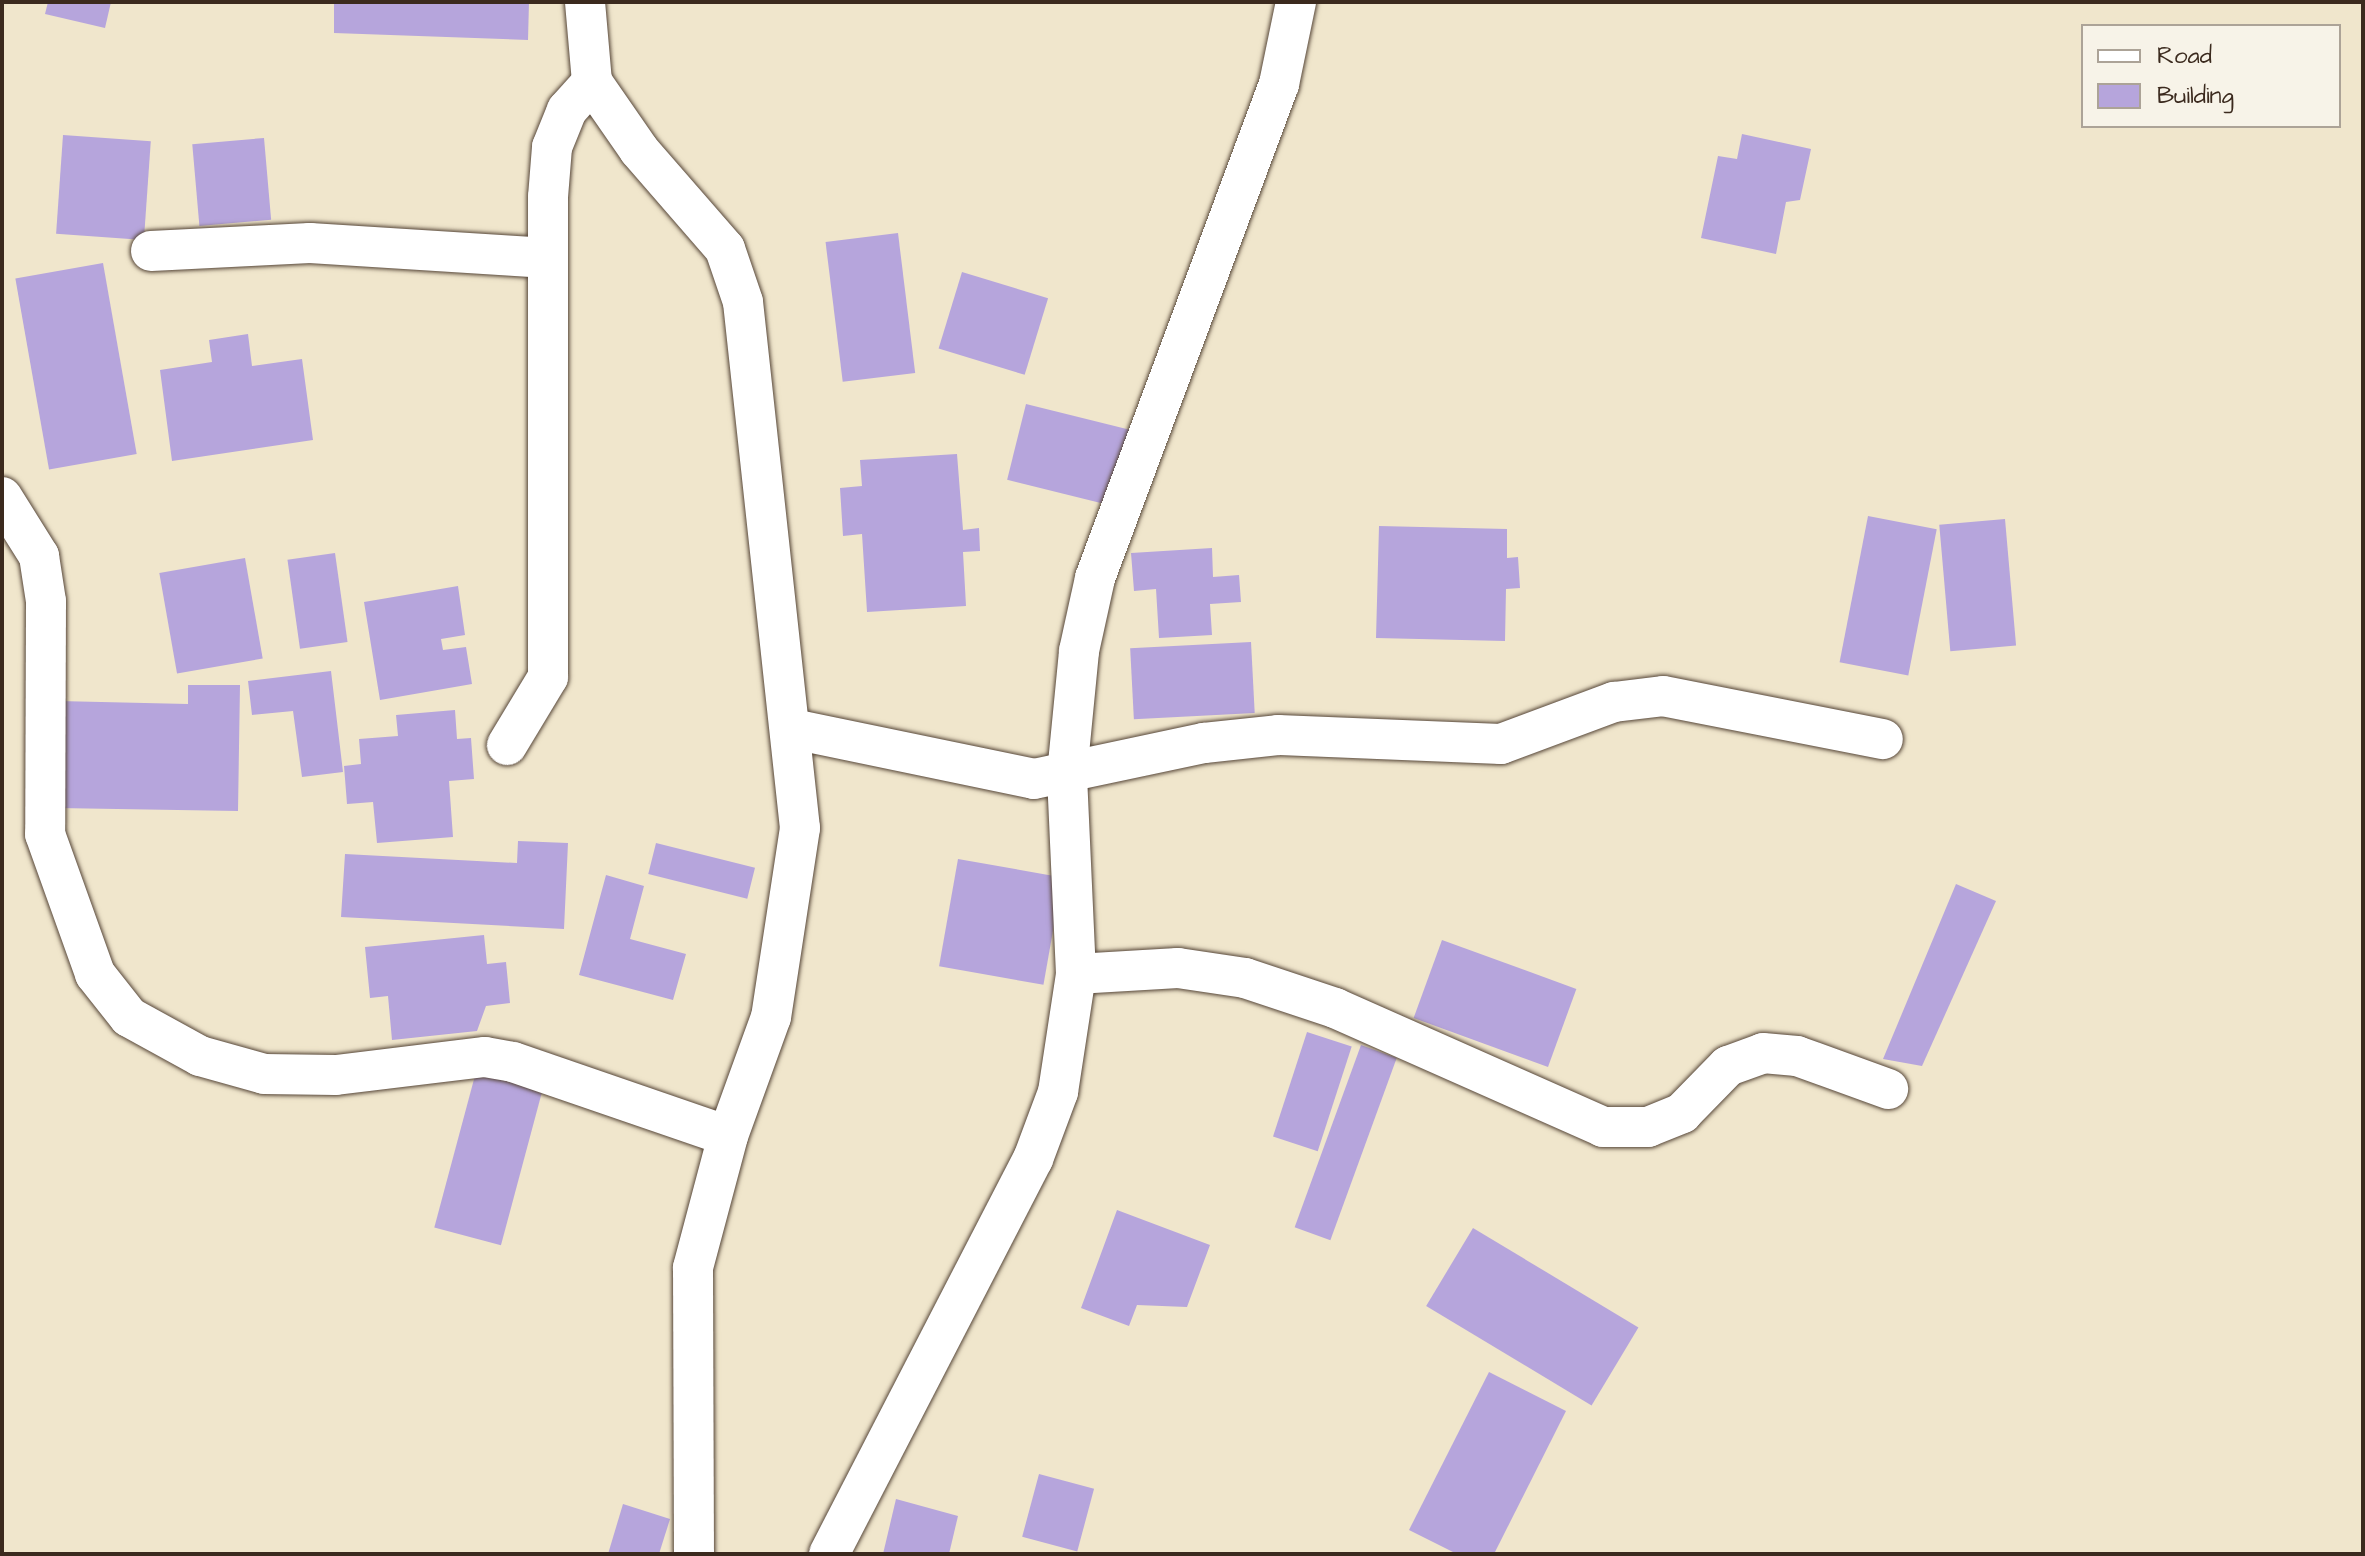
<!DOCTYPE html>
<html>
<head>
<meta charset="utf-8">
<style>
	body { margin:0 }
	#map { position:relative; width:2365px; height:1556px; overflow:hidden; background:#f0e6cc; font-family:"Architects Daughter",sans-serif }
	div>[style] { position:absolute }
	[style*='--x'] { left:calc(var(--x)*1px); top:calc(var(--y)*1px); width:calc(var(--w)*1px); rotate:calc(var(--a)*1deg) }
	.building>* { inset:0; background:#b6a5dc; transform-origin:0 0 }
	.roads { filter:drop-shadow(0 0 2px #564638) drop-shadow(0 0 2px #564638) }
	.street>* { height:40px; margin:-20px; padding:0 20px; transform-origin:20px; border-radius:20px; background:#fff }
	span { translate:-50% -50%; white-space:nowrap; text-align:center; line-height:1.15; -webkit-text-stroke:6px #f7f3e8; paint-order:stroke }
	.frame { position:absolute; inset:0; border:4px solid #3b2a1e; pointer-events:none }
	.legend { position:absolute; left:2081px; top:24px; width:260px; height:104px; box-sizing:border-box; background:#f7f3e8; border:2px solid #aca397; margin:0; padding:10px 14px; list-style:none; font-size:24px; color:#3b2a1e }
	.legend li { display:flex; align-items:center; gap:16px; height:40px }
	.legend b { width:40px; border:2px solid #aca397 }
</style>
</head>
<body>
<div id="map">
	<div class="building">
		<div style="clip-path:polygon(48px 2px,111px 2px,105px 28px,45px 14px)"></div>
		<div style="clip-path:polygon(334px 2px,529px 2px,528px 40px,334px 33px)"></div>
		<div style="clip-path:polygon(1742px 134px,1811px 149px,1800px 200px,1786px 202px,1776px 254px,1701px 238px,1718px 156px,1737px 159px)"></div>
		<div style="left:63px;top:135px;width:88px;height:99px;rotate:4deg"></div>
		<div style="left:264px;top:138px;width:82px;height:72px;rotate:85deg"></div>
		<div style="left:898px;top:233px;width:141px;height:73px;rotate:83deg"></div>
		<div style="left:103px;top:263px;width:194px;height:89px;rotate:80deg"></div>
		<div style="left:962px;top:272px;width:90px;height:80px;rotate:17deg"></div>
		<div style="clip-path:polygon(248px 334px,252px 366px,302px 359px,313px 440px,172px 461px,160px 370px,212px 362px,209px 340px)"></div>
		<div style="left:1026px;top:404px;width:111px;height:78px;rotate:14deg"></div>
		<div style="clip-path:polygon(957px 454px,963px 530px,979px 528px,980px 551px,963px 552px,966px 606px,867px 612px,862px 534px,843px 536px,840px 488px,862px 486px,860px 460px)"></div>
		<div style="left:1868px;top:516px;width:70px;height:149px;rotate:11deg"></div>
		<div style="left:2005px;top:519px;width:127px;height:66px;rotate:85deg"></div>
		<div style="clip-path:polygon(1379px 526px,1507px 529px,1507px 558px,1518px 557px,1520px 588px,1506px 589px,1505px 641px,1376px 638px)"></div>
		<div style="clip-path:polygon(1212px 548px,1213px 577px,1239px 575px,1241px 602px,1210px 604px,1212px 635px,1159px 638px,1156px 589px,1134px 591px,1131px 553px)"></div>
		<div style="left:335px;top:553px;width:90px;height:48px;rotate:82deg"></div>
		<div style="left:245px;top:558px;width:102px;height:87px;rotate:80deg"></div>
		<div style="clip-path:polygon(458px 586px,465px 635px,441px 639px,443px 650px,466px 647px,472px 684px,380px 700px,364px 602px)"></div>
		<div style="left:1251px;top:642px;width:71px;height:121px;rotate:87deg"></div>
		<div style="clip-path:polygon(331px 671px,343px 772px,302px 777px,293px 711px,252px 715px,248px 681px)"></div>
		<div style="clip-path:polygon(188px 685px,240px 685px,238px 811px,57px 808px,58px 701px,188px 704px)"></div>
		<div style="clip-path:polygon(455px 710px,457px 739px,471px 738px,474px 779px,449px 781px,453px 837px,377px 843px,373px 802px,347px 804px,344px 766px,361px 764px,359px 739px,398px 736px,396px 715px)"></div>
		<div style="clip-path:polygon(518px 841px,568px 843px,564px 929px,341px 917px,345px 854px,517px 863px)"></div>
		<div style="left:656px;top:843px;width:102px;height:32px;rotate:14deg"></div>
		<div style="left:958px;top:859px;width:106px;height:109px;rotate:10deg"></div>
		<div style="clip-path:polygon(606px 875px,644px 886px,630px 939px,686px 954px,673px 1000px,579px 975px)"></div>
		<div style="clip-path:polygon(1956px 884px,1996px 901px,1922px 1066px,1883px 1059px)"></div>
		<div style="clip-path:polygon(484px 935px,487px 964px,506px 962px,510px 1003px,486px 1006px,477px 1031px,392px 1040px,388px 996px,370px 998px,365px 947px)"></div>
		<div style="left:1442px;top:940px;width:143px;height:83px;rotate:20deg"></div>
		<div style="left:1307px;top:1032px;width:47px;height:110px;rotate:18deg"></div>
		<div style="left:1361px;top:1045px;width:38px;height:194px;rotate:20deg"></div>
		<div style="left:477px;top:1068px;width:69px;height:165px;rotate:15deg"></div>
		<div style="clip-path:polygon(1117px 1210px,1210px 1245px,1187px 1307px,1137px 1305px,1129px 1326px,1081px 1308px)"></div>
		<div style="left:1473px;top:1228px;width:193px;height:91px;rotate:31deg"></div>
		<div style="clip-path:polygon(1489px 1372px,1566px 1411px,1494px 1554px,1457px 1554px,1409px 1530px)"></div>
		<div style="left:1039px;top:1474px;width:57px;height:65px;rotate:15deg"></div>
		<div style="clip-path:polygon(896px 1499px,958px 1516px,949px 1554px,883px 1554px)"></div>
		<div style="clip-path:polygon(623px 1504px,670px 1519px,659px 1554px,608px 1554px)"></div>
	</div>
	<div class="roads">
		<div class="street">
			<div style="--x:585;--y:2;--w:80;--a:85"></div>
			<div style="--x:592;--y:82;--w:83;--a:55.3"></div>
			<div style="--x:639;--y:150;--w:131;--a:49"></div>
			<div style="--x:725;--y:249;--w:56;--a:71.2"></div>
			<div style="--x:743;--y:302;--w:529;--a:83.82"></div>
			<div style="--x:800;--y:828;--w:191;--a:98.7"></div>
			<div style="--x:771;--y:1017;--w:127;--a:109.9"></div>
			<div style="--x:728;--y:1136;--w:137;--a:104.9"></div>
			<div style="--x:693;--y:1268;--w:286;--a:89.8"></div>
			<div style="--x:151;--y:251;--w:159;--a:-2.9"></div>
			<div style="--x:310;--y:243;--w:238;--a:3.6"></div>
			<div style="--x:2;--y:497;--w:70;--a:57.9"></div>
			<div style="--x:39;--y:556;--w:46;--a:81.2"></div>
			<div style="--x:46;--y:601;--w:233;--a:90.2"></div>
			<div style="--x:45;--y:834;--w:149;--a:70.3"></div>
			<div style="--x:95;--y:974;--w:55;--a:51.7"></div>
			<div style="--x:129;--y:1017;--w:81;--a:28.8"></div>
			<div style="--x:200;--y:1056;--w:66;--a:15.7"></div>
			<div style="--x:264;--y:1074;--w:72;--a:0.8"></div>
			<div style="--x:336;--y:1075;--w:150;--a:-6.9"></div>
			<div style="--x:485;--y:1057;--w:28;--a:10"></div>
			<div style="--x:513;--y:1062;--w:227;--a:19"></div>
			<div style="--x:793;--y:729;--w:246;--a:11.7"></div>
			<div style="--x:1034;--y:779;--w:174;--a:-12"></div>
			<div style="--x:1204;--y:743;--w:74;--a:-6.2"></div>
			<div style="--x:1278;--y:735;--w:223;--a:2.3"></div>
			<div style="--x:1501;--y:744;--w:121;--a:-20.4"></div>
			<div style="--x:1614;--y:702;--w:49;--a:-7"></div>
			<div style="--x:1663;--y:696;--w:224;--a:11.1"></div>
			<div style="--x:507;--y:745;--w:79;--a:-58.9"></div>
			<div style="--x:548;--y:677;--w:480;--a:-90"></div>
			<div style="--x:548;--y:197;--w:50;--a:-85.4"></div>
			<div style="--x:552;--y:147;--w:40;--a:-68"></div>
			<div style="--x:567;--y:110;--w:38;--a:-48"></div>
			<div style="--x:1076;--y:974;--w:102;--a:-3.4"></div>
			<div style="--x:1178;--y:968;--w:68;--a:8.5"></div>
			<div style="--x:1245;--y:978;--w:95;--a:18.4"></div>
			<div style="--x:1335;--y:1008;--w:293;--a:23.9"></div>
			<div style="--x:1603;--y:1127;--w:45;--a:0"></div>
			<div style="--x:1648;--y:1127;--w:37;--a:-22"></div>
			<div style="--x:1682;--y:1113;--w:66;--a:-45.6"></div>
			<div style="--x:1728;--y:1066;--w:37;--a:-20"></div>
			<div style="--x:1763;--y:1053;--w:34;--a:5"></div>
			<div style="--x:1797;--y:1056;--w:97;--a:19.9"></div>
			<div style="--x:829;--y:1554;--w:445;--a:-62.7"></div>
			<div style="--x:1033;--y:1159;--w:72;--a:-69.5"></div>
			<div style="--x:1058;--y:1092;--w:119;--a:-81.3"></div>
			<div style="--x:1076;--y:974;--w:200;--a:-92.6"></div>
			<div style="--x:1067;--y:774;--w:124;--a:-84.4"></div>
			<div style="--x:1079;--y:651;--w:75;--a:-77.6"></div>
			<div style="--x:1095;--y:578;--w:527;--a:-69.57"></div>
			<div style="--x:1279;--y:84;--w:84;--a:-78.3"></div>
		</div>
	</div>
	<div class="frame"></div>
	<ul class="legend">
	<li><b style="height:10px;background:#fff"></b>Road</li>
	<li><b style="height:22px;background:#b6a5dc"></b>Building</li>
	</ul>
</div>
</body>
</html>
